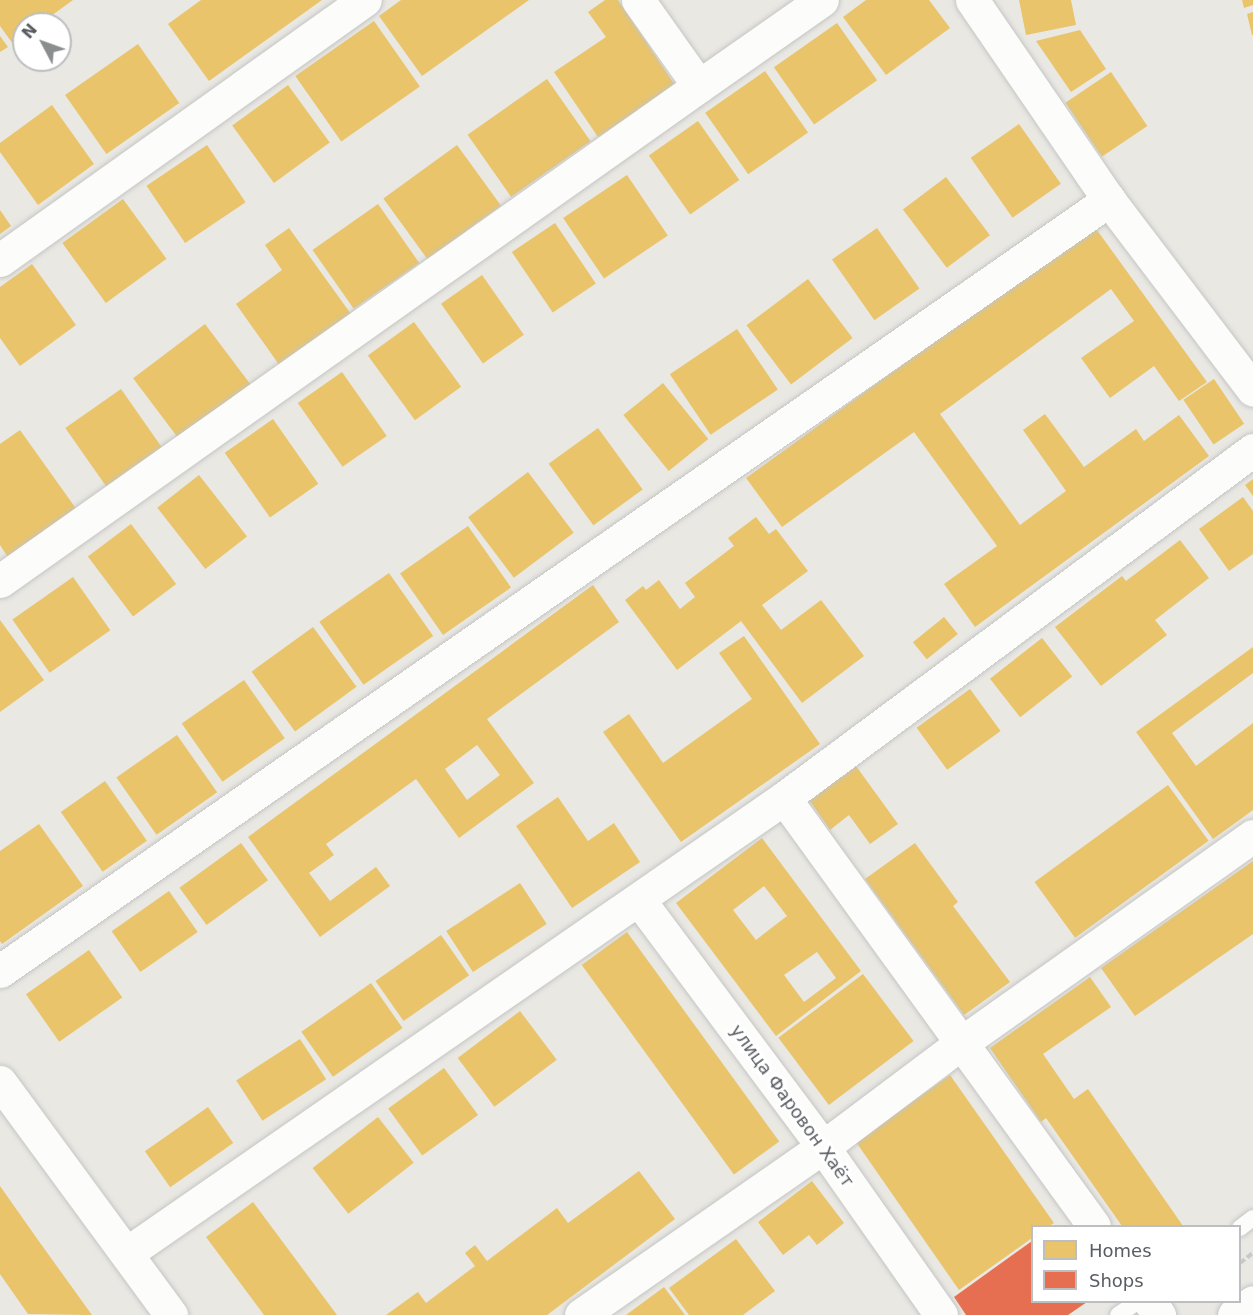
<!DOCTYPE html>
<html>
<head>
<meta charset="utf-8">
<style>
	body { margin:0 }
	#map { position:relative; width:1253px; height:1315px; overflow:hidden; background:#e9e8e3; font-family:"DejaVu Sans",sans-serif }
	div>[style] { position:absolute }
	[style*='--x'] { left:calc(var(--x)*1px); top:calc(var(--y)*1px); width:calc(var(--w)*1px); rotate:calc(var(--a)*1deg) }
	.homes>* { inset:0; background:#e9c46a; transform-origin:0 0 }
	.shops>* { inset:0; background:#e76f51 }
	.path>* { height:4px; margin-top:-2px; transform-origin:0; background:repeating-linear-gradient(90deg,#c6cbc9 0 6px,transparent 0 9px) }
	.roads { filter:drop-shadow(0 0 2px #c5c5c4) drop-shadow(0 0 2px #c5c5c4) }
	.lane>* { height:16px; margin:-8px; padding:0 8px; transform-origin:8px; border-radius:8px; background:#fcfcfb }
	.street>* { height:33px; margin:-16.5px; padding:0 16.5px; transform-origin:16.5px; border-radius:16.5px; background:#fcfcfb }
	.secondary>* { height:33px; margin:-16.5px; padding:0 16.5px; transform-origin:16.5px; border-radius:16.5px; background:#fcfcfb }
	span { translate:-50% -50%; white-space:nowrap; text-align:center; line-height:1.15; -webkit-text-stroke:6px #fff; paint-order:stroke }
	.street-label { font-size:18px; color:#595d61 }
	.legend { position:absolute; left:1031px; top:1225px; width:210px; height:78px; box-sizing:border-box; background:#fff; border:2px solid #bdbec0; margin:0; padding:8px 10px; list-style:none; font-size:18px; color:#595d61 }
	.legend li { display:flex; align-items:center; gap:12px; height:30px }
	.legend b { width:30px; border:2px solid #bdbec0 }
	.north { position:absolute; left:12px; top:12px; width:60px; height:60px; box-sizing:border-box; background:#fff; border:2px solid #bdbec0; border-radius:50%; rotate:311deg; font-size:16px; font-weight:700; line-height:24px; text-align:center; color:#595d61 }
	.north::after { content:''; display:block; margin:auto; width:21px; height:27px; background:#8b8e8e; clip-path:polygon(50% 0,100% 100%,50% 72%,0 100%) }
</style>
</head>
<body>
<div id="map">
	<div class="homes">
		<div style="clip-path:polygon(0 0,73px 0,40px 24px,24px 24px,24px 36px,13px 44px,0 26px)"></div>
		<div style="clip-path:polygon(201px 0,322px 0,209px 81px,168px 24px)"></div>
		<div style="clip-path:polygon(401px 0,529px 0,422px 76px,379px 16px)"></div>
		<div style="clip-path:polygon(605px 0,618px 0,675px 85px,598px 137px,554px 72px,606px 37px,588px 12px)"></div>
		<div style="clip-path:polygon(866px 0,929px 0,950px 28px,886px 75px,843px 17px)"></div>
		<div style="clip-path:polygon(1019px 0,1071px 0,1076px 25px,1026px 35px)"></div>
		<div style="clip-path:polygon(1242px 0,1253px 0,1253px 5px,1244px 8px)"></div>
		<div style="clip-path:polygon(1253px 12px,1253px 35px,1252px 35px,1247px 14px)"></div>
		<div style="left:374px;top:21px;width:80px;height:96px;rotate:55deg"></div>
		<div style="left:837px;top:23px;width:70px;height:77px;rotate:55deg"></div>
		<div style="clip-path:polygon(1080px 30px,1106px 69px,1071px 92px,1036px 41px)"></div>
		<div style="clip-path:polygon(0 36px,8px 47px,0 52px)"></div>
		<div style="left:138px;top:44px;width:72px;height:89px;rotate:55deg"></div>
		<div style="left:765px;top:71px;width:75px;height:73px;rotate:55deg"></div>
		<div style="left:1111px;top:72px;width:65px;height:55px;rotate:56deg"></div>
		<div style="left:547px;top:79px;width:76px;height:97px;rotate:55deg"></div>
		<div style="left:288px;top:85px;width:71px;height:69px;rotate:54deg"></div>
		<div style="clip-path:polygon(52px 105px,94px 164px,38px 205px,0 152px,0 143px)"></div>
		<div style="left:698px;top:121px;width:72px;height:60px;rotate:55deg"></div>
		<div style="left:1019px;top:124px;width:73px;height:59px;rotate:55deg"></div>
		<div style="left:207px;top:145px;width:69px;height:73px;rotate:56deg"></div>
		<div style="left:457px;top:145px;width:75px;height:91px;rotate:54deg"></div>
		<div style="left:627px;top:175px;width:73px;height:77px;rotate:56deg"></div>
		<div style="left:946px;top:177px;width:73px;height:54px;rotate:53deg"></div>
		<div style="left:123px;top:199px;width:74px;height:75px;rotate:54deg"></div>
		<div style="left:378px;top:204px;width:72px;height:80px;rotate:55deg"></div>
		<div style="clip-path:polygon(0 210px,11px 226px,0 234px)"></div>
		<div style="left:555px;top:223px;width:73px;height:52px;rotate:56deg"></div>
		<div style="clip-path:polygon(1094px 226px,1207px 382px,1179px 401px,1154px 366px,1110px 398px,1081px 358px,1134px 321px,1111px 289px,940px 414px,1020px 525px,1066px 491px,1023px 430px,1045px 414px,1084px 467px,1136px 429px,1144px 441px,1179px 415px,1209px 456px,975px 627px,944px 584px,997px 546px,914px 432px,782px 527px,746px 478px)"></div>
		<div style="clip-path:polygon(289px 228px,351px 314px,280px 366px,236px 304px,282px 270px,265px 245px)"></div>
		<div style="left:877px;top:228px;width:74px;height:55px;rotate:55deg"></div>
		<div style="clip-path:polygon(32px 264px,76px 325px,20px 366px,0 338px,0 287px)"></div>
		<div style="left:482px;top:275px;width:73px;height:50px;rotate:55deg"></div>
		<div style="left:808px;top:279px;width:74px;height:77px;rotate:53deg"></div>
		<div style="left:414px;top:322px;width:80px;height:57px;rotate:54deg"></div>
		<div style="left:205px;top:324px;width:77px;height:90px;rotate:53deg"></div>
		<div style="left:737px;top:329px;width:73px;height:81px;rotate:56deg"></div>
		<div style="left:342px;top:372px;width:78px;height:54px;rotate:55deg"></div>
		<div style="left:1214px;top:379px;width:54px;height:37px;rotate:56deg"></div>
		<div style="left:663px;top:383px;width:72px;height:51px;rotate:51deg"></div>
		<div style="left:121px;top:389px;width:72px;height:68px;rotate:55deg"></div>
		<div style="left:273px;top:419px;width:79px;height:59px;rotate:55deg"></div>
		<div style="left:598px;top:428px;width:76px;height:61px;rotate:54deg"></div>
		<div style="clip-path:polygon(20px 430px,77px 510px,9px 559px,0 545px,0 444px)"></div>
		<div style="left:528px;top:472px;width:76px;height:75px;rotate:53deg"></div>
		<div style="left:199px;top:475px;width:78px;height:53px;rotate:52deg"></div>
		<div style="clip-path:polygon(1253px 479px,1253px 496px,1245px 485px)"></div>
		<div style="clip-path:polygon(1243px 497px,1253px 511px,1253px 554px,1229px 571px,1199px 529px)"></div>
		<div style="clip-path:polygon(756px 517px,769px 534px,776px 529px,808px 571px,762px 605px,781px 630px,821px 600px,864px 656px,802px 703px,741px 621px,677px 670px,625px 600px,643px 586px,646px 590px,659px 580px,680px 609px,695px 597px,685px 583px,734px 546px,728px 538px)"></div>
		<div style="left:131px;top:524px;width:75px;height:54px;rotate:53deg"></div>
		<div style="left:468px;top:526px;width:75px;height:83px;rotate:55deg"></div>
		<div style="clip-path:polygon(1180px 540px,1209px 578px,1155px 620px,1167px 635px,1101px 686px,1055px 627px,1122px 576px,1126px 581px)"></div>
		<div style="left:389px;top:573px;width:77px;height:85px;rotate:55deg"></div>
		<div style="left:73px;top:577px;width:65px;height:74px;rotate:55deg"></div>
		<div style="clip-path:polygon(evenodd,593px 585px,619px 622px,487px 719px,534px 783px,459px 838px,416px 779px,326px 844px,334px 855px,309px 873px,330px 901px,376px 867px,390px 886px,320px 937px,248px 837px,593px 585px,477px 745px,500px 775px,467px 800px,445px 769px,477px 745px)"></div>
		<div style="left:944px;top:617px;width:22px;height:40px;rotate:51deg"></div>
		<div style="clip-path:polygon(0 620px,44px 680px,0 712px)"></div>
		<div style="left:313px;top:627px;width:74px;height:76px;rotate:54deg"></div>
		<div style="clip-path:polygon(744px 636px,820px 744px,681px 842px,603px 732px,629px 714px,663px 763px,752px 699px,719px 653px)"></div>
		<div style="left:1042px;top:638px;width:49px;height:66px;rotate:52deg"></div>
		<div style="clip-path:polygon(1253px 647px,1253px 673px,1172px 733px,1196px 766px,1253px 723px,1253px 810px,1213px 839px,1136px 732px)"></div>
		<div style="left:244px;top:680px;width:71px;height:76px;rotate:55deg"></div>
		<div style="left:970px;top:689px;width:52px;height:66px;rotate:54deg"></div>
		<div style="left:177px;top:735px;width:70px;height:74px;rotate:55deg"></div>
		<div style="clip-path:polygon(856px 766px,898px 824px,870px 844px,849px 815px,830px 830px,809px 800px)"></div>
		<div style="left:105px;top:781px;width:73px;height:54px;rotate:55deg"></div>
		<div style="left:1168px;top:785px;width:69px;height:165px;rotate:54deg"></div>
		<div style="clip-path:polygon(558px 797px,588px 841px,614px 823px,640px 862px,572px 908px,516px 826px)"></div>
		<div style="clip-path:polygon(39px 824px,83px 886px,2px 944px,0 941px,0 851px)"></div>
		<div style="clip-path:polygon(evenodd,762px 838px,861px 971px,776px 1036px,676px 903px,762px 838px,764px 886px,787px 916px,756px 940px,733px 910px,764px 886px,762px 838px,817px 952px,836px 978px,804px 1002px,784px 975px,817px 952px)"></div>
		<div style="left:241px;top:843px;width:46px;height:76px;rotate:54deg"></div>
		<div style="clip-path:polygon(915px 843px,958px 902px,953px 906px,1010px 982px,964px 1015px,865px 879px)"></div>
		<div style="clip-path:polygon(1253px 861px,1253px 934px,1135px 1016px,1101px 968px)"></div>
		<div style="left:520px;top:883px;width:49px;height:88px;rotate:57deg"></div>
		<div style="left:169px;top:891px;width:50px;height:70px;rotate:55deg"></div>
		<div style="left:627px;top:932px;width:259px;height:56px;rotate:54deg"></div>
		<div style="left:441px;top:935px;width:49px;height:80px;rotate:55deg"></div>
		<div style="left:89px;top:950px;width:58px;height:77px;rotate:55deg"></div>
		<div style="left:863px;top:974px;width:84px;height:106px;rotate:53deg"></div>
		<div style="clip-path:polygon(1090px 977px,1111px 1007px,1043px 1054px,1074px 1099px,1088px 1089px,1183px 1226px,1122px 1226px,1046px 1118px,1041px 1122px,990px 1048px)"></div>
		<div style="left:371px;top:983px;width:55px;height:85px;rotate:55deg"></div>
		<div style="left:520px;top:1011px;width:61px;height:78px;rotate:53deg"></div>
		<div style="left:300px;top:1039px;width:48px;height:76px;rotate:57deg"></div>
		<div style="left:444px;top:1068px;width:58px;height:69px;rotate:54deg"></div>
		<div style="clip-path:polygon(950px 1075px,1054px 1223px,1049px 1226px,1032px 1226px,1032px 1238px,959px 1290px,856px 1142px)"></div>
		<div style="left:208px;top:1107px;width:44px;height:77px;rotate:55deg"></div>
		<div style="left:378px;top:1117px;width:58px;height:83px;rotate:52deg"></div>
		<div style="clip-path:polygon(639px 1171px,675px 1219px,547px 1315px,386px 1315px,418px 1292px,426px 1303px,475px 1266px,465px 1253px,475px 1245px,487px 1261px,557px 1208px,568px 1223px)"></div>
		<div style="clip-path:polygon(812px 1181px,844px 1223px,817px 1245px,809px 1235px,783px 1255px,758px 1222px)"></div>
		<div style="clip-path:polygon(0 1186px,38px 1240px,92px 1315px,28px 1314px,0 1274px)"></div>
		<div style="clip-path:polygon(253px 1202px,337px 1315px,264px 1315px,206px 1237px)"></div>
		<div style="clip-path:polygon(736px 1239px,775px 1291px,743px 1315px,689px 1315px,669px 1288px)"></div>
		<div style="clip-path:polygon(664px 1287px,685px 1315px,626px 1315px)"></div>
	</div>
	<div class="shops">
		<div style="clip-path:polygon(1032px 1241px,1032px 1302px,1087px 1302px,1068px 1315px,966px 1315px,954px 1297px)"></div>
	</div>
	<div class="path">
		<div style="--x:1240;--y:1263;--w:16;--a:-38"></div>
	</div>
	<div class="roads">
		<div class="lane">
			<div style="--x:1240;--y:1228;--w:16;--a:-38"></div>
			<div style="--x:1118;--y:1315;--w:23;--a:-34"></div>
		</div>
		<div class="street">
			<div style="--x:638;--y:0;--w:105;--a:54.7"></div>
			<div style="--x:699;--y:86;--w:150;--a:-35"></div>
			<div style="--x:972;--y:0;--w:242;--a:55.6"></div>
			<div style="--x:1109;--y:200;--w:238;--a:52.8"></div>
			<div style="--x:0;--y:260;--w:448;--a:-35.5"></div>
			<div style="--x:0;--y:581;--w:857;--a:-35.3"></div>
			<div style="--x:784;--y:798;--w:528;--a:54.08"></div>
			<div style="--x:639;--y:900;--w:308;--a:53.3"></div>
			<div style="--x:823;--y:1147;--w:205;--a:54.9"></div>
			<div style="--x:0;--y:971;--w:1351;--a:-34.81"></div>
			<div style="--x:0;--y:1082;--w:289;--a:53.7"></div>
			<div style="--x:127;--y:1253;--w:799;--a:-34.7"></div>
			<div style="--x:784;--y:798;--w:584;--a:-36.58"></div>
			<div style="--x:1150;--y:1302;--w:16;--a:55"></div>
			<div style="--x:581;--y:1315;--w:295;--a:-34.8"></div>
			<div style="--x:823;--y:1147;--w:171;--a:-36.9"></div>
			<div style="--x:960;--y:1044;--w:359;--a:-35.4"></div>
		</div>
		<div class="secondary">
			<div style="--x:1234;--y:1315;--w:23;--a:-34"></div>
		</div>
	</div>
	<div class="street-label">
		<span style="left:792px;top:1106px;rotate:54deg">улица Фаровон Хаёт</span>
	</div>
	<ul class="legend">
	<li><b style="height:16px;background:#e9c46a"></b>Homes</li>
	<li><b style="height:16px;background:#e76f51"></b>Shops</li>
	</ul>
	<div class="north">N</div>
</div>
</body>
</html>
